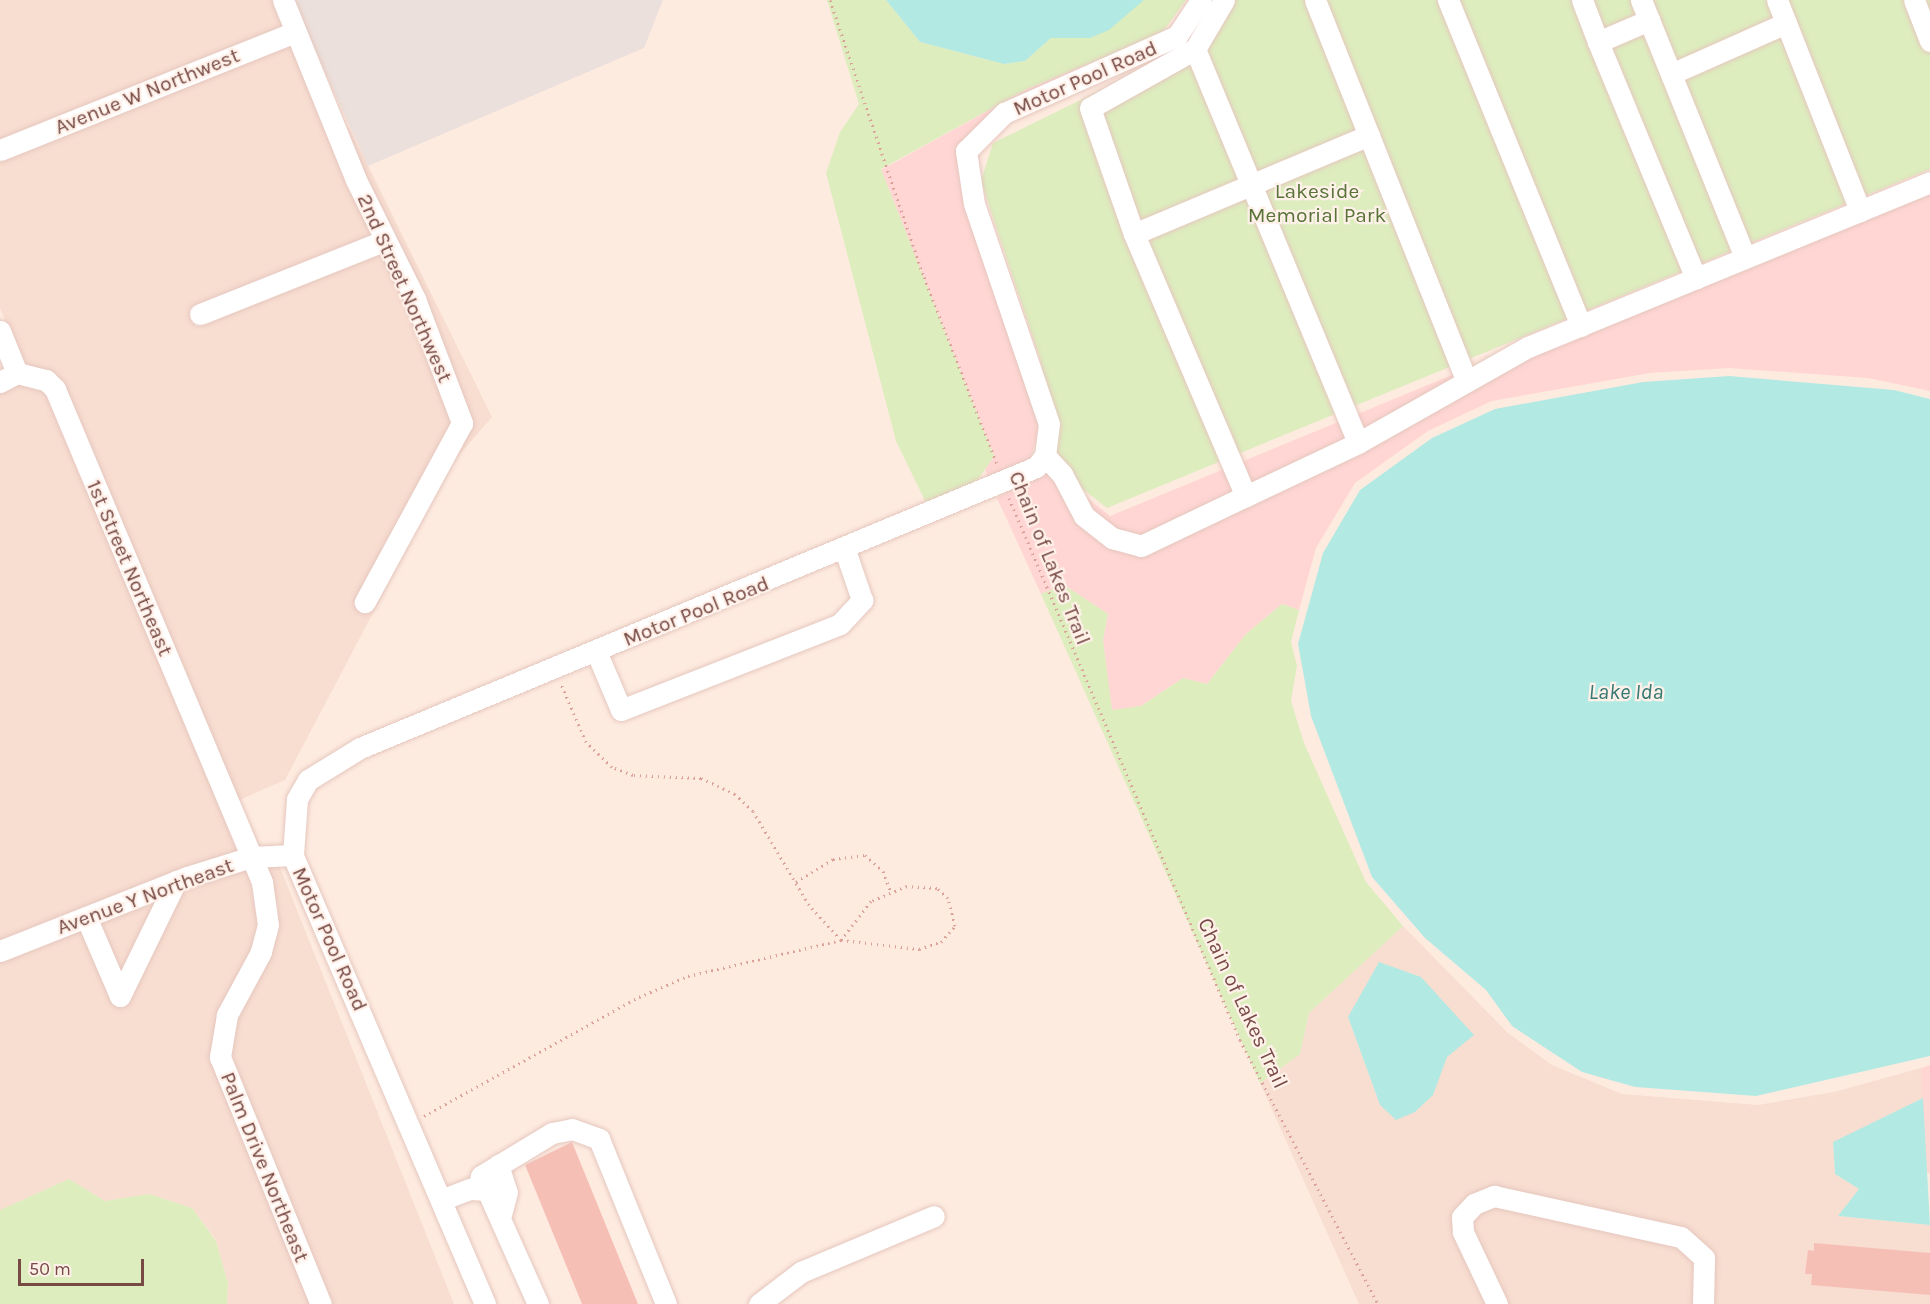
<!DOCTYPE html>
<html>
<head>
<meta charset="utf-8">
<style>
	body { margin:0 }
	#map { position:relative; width:1930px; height:1304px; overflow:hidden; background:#feebe0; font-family:Karla,sans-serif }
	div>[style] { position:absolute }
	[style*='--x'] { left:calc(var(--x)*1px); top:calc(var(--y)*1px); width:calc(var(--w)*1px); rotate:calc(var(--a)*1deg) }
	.residential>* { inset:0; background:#f8ddd1 }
	.commercial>* { inset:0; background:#ffd6d4 }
	.industrial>* { inset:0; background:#ece0dc }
	.green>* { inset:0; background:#ddedbe }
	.water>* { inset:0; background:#b3e9e3 }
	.building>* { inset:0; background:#f6bfb6 }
	.path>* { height:3px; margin-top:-1.5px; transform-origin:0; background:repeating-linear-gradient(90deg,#dba299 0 1.5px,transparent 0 6px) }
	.roads { filter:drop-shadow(0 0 2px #e5c7be) drop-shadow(0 0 2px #e5c7be) }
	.minor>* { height:21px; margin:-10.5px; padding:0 10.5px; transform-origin:10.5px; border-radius:10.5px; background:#fff }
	span { translate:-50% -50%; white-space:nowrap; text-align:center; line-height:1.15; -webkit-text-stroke:4.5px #fff1e9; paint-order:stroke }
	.street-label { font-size:21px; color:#774a45 }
	.park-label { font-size:21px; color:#577337 }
	.water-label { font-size:22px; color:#357772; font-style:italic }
	.scale { position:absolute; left:18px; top:1259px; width:126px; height:27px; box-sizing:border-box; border:3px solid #774a45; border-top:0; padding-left:8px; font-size:18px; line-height:21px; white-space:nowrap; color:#774a45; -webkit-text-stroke:4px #fff1e9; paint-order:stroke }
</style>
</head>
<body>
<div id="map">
	<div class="residential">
		<div style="clip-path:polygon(0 0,274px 0,283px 26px,0 139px)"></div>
		<div style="clip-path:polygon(291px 45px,371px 235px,189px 309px,196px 327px,380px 253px,407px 303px,452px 421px,353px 604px,368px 615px,470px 421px,443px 344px,345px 129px,349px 127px,492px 417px,452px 463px,285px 780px,237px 801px,63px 386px,23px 364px,0 308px,0 161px)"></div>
		<div style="clip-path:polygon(19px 383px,48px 394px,239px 851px,0 940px,0 393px)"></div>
		<div style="clip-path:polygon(279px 865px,454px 1304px,330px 1304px,229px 1056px,235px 1019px,277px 928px,278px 905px,265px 866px)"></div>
		<div style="clip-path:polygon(247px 869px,259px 922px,252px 948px,218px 1011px,212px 1059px,312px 1304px,227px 1304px,228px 1283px,216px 1240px,192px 1208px,149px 1194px,105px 1201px,69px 1179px,0 1210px,0 961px)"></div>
		<div style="clip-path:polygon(evenodd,1403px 926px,1508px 1033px,1552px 1065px,1622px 1094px,1758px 1105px,1834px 1092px,1921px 1068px,1923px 1098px,1833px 1143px,1835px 1174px,1859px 1189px,1838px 1216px,1930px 1225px,1930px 1304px,1712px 1304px,1709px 1251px,1491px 1186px,1469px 1195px,1455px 1211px,1488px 1304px,1359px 1304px,1260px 1083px,1300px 1054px,1309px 1013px,1403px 926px,1348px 1017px,1473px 1035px,1380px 1105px,1348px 1017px)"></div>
		<div style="clip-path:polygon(1495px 1206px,1677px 1246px,1695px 1262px,1694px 1304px,1507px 1304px,1472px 1230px,1479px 1212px)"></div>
	</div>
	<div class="commercial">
		<div style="clip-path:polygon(1161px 34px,1000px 104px,957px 148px,965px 206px,1041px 425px,1030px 459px,989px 480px,985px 469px,994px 456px,881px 170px,1027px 89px)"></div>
		<div style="clip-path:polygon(1930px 178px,1930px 391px,1868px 378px,1729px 368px,1650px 373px,1492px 401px,1428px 431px,1355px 483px,1316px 548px,1299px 610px,1282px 604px,1246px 634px,1207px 684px,1183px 678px,1141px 706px,1111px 711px,1103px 640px,1108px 614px,1064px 585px,1041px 594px,997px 498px,1048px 467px,1110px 516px)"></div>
		<div style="clip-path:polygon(1930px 1065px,1930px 1173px,1924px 1172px,1921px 1068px)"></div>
	</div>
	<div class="industrial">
		<div style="clip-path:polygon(292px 0,663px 0,644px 48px,368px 166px)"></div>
	</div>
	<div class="green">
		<div style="clip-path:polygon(827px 0,886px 0,920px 42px,1004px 64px,1025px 61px,1051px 38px,1144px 0,1186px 0,1161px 34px,1027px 89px,881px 169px,994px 456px,973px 487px,927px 505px,896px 441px,826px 173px,840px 132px,859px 104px)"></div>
		<div style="clip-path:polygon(1215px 0,1930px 0,1930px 169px,1107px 508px,1056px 468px,1041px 362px,981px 181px,993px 143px,1194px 44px)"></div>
		<div style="clip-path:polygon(1064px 585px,1108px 614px,1103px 640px,1112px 710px,1141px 706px,1183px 678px,1207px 684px,1246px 634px,1282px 604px,1299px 610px,1291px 642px,1297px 666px,1291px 701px,1304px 743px,1366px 882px,1403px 926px,1309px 1013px,1300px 1054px,1260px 1083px,1041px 594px)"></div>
		<div style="clip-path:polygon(69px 1179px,105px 1201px,149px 1194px,192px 1208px,216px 1241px,228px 1283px,227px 1304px,0 1304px,0 1210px)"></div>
	</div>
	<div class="water">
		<div style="clip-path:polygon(886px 0,1144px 0,1109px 30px,1090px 38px,1051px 38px,1025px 61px,1004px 64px,920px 42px)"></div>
		<div style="clip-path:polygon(1729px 376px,1894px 390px,1930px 399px,1930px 1056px,1756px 1096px,1635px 1087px,1582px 1072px,1512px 1026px,1486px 990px,1425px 938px,1372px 877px,1311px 716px,1298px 644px,1323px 553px,1360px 490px,1432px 438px,1495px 409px,1643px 382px)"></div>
		<div style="clip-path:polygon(1379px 962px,1421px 977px,1474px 1035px,1447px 1057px,1433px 1095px,1415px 1112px,1396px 1120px,1380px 1105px,1348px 1017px)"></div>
		<div style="clip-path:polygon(1923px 1098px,1930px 1225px,1838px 1216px,1859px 1189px,1835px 1174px,1833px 1142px)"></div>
	</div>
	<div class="building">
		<div style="clip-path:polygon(572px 1142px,638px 1304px,582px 1304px,525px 1165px)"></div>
		<div style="clip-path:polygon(1814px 1243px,1930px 1253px,1930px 1295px,1811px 1285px,1812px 1274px,1805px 1274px,1808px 1250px,1814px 1251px)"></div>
	</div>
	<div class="path">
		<div style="--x:830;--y:0;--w:293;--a:71.3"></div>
		<div style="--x:924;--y:277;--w:201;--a:68.7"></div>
		<div style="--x:1009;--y:498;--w:589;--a:66.92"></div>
		<div style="--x:1240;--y:1040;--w:298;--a:62.4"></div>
		<div style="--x:796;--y:882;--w:44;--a:-31.9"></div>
		<div style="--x:833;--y:859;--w:32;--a:-7"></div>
		<div style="--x:865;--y:855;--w:24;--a:42"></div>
		<div style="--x:883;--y:871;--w:23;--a:70"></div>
		<div style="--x:424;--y:1116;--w:246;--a:-29"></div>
		<div style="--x:639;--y:997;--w:53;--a:-23.2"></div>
		<div style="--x:688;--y:976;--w:157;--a:-13.2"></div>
		<div style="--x:841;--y:940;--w:79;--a:6.6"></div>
		<div style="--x:919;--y:949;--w:23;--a:-18"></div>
		<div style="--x:941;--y:942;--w:21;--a:-49"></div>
		<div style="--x:955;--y:926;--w:29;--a:-104"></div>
		<div style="--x:948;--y:898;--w:15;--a:-138"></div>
		<div style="--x:937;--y:888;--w:30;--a:-176"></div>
		<div style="--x:907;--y:886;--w:39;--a:157"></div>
		<div style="--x:871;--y:901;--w:49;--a:127.6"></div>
		<div style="--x:841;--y:940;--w:47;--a:-132.4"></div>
		<div style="--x:809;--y:905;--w:109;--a:-120.8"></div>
		<div style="--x:753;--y:811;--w:25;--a:-137"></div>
		<div style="--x:735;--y:794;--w:38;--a:-155"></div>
		<div style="--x:701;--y:778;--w:68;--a:-177.5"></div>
		<div style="--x:633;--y:775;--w:22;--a:-159"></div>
		<div style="--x:612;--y:767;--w:36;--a:-136"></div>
		<div style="--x:586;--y:742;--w:63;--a:-113.3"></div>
	</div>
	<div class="roads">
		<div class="minor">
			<div style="--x:283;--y:0;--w:194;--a:67.9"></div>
			<div style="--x:356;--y:180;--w:133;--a:63.6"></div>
			<div style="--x:415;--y:299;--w:133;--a:69.2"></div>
			<div style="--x:462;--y:423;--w:204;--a:118.5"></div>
			<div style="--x:1224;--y:0;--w:57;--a:120.6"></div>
			<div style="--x:1195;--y:49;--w:120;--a:150.7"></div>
			<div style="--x:1090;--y:108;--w:133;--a:70.8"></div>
			<div style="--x:1134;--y:234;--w:285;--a:66.9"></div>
			<div style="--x:1246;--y:496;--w:124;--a:-25.3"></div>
			<div style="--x:1358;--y:443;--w:195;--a:-29.5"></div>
			<div style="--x:1528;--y:347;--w:435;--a:-22.3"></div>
			<div style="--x:1315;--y:0;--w:408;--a:68.3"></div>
			<div style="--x:1448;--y:0;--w:352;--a:67.8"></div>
			<div style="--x:1582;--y:0;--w:45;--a:69.1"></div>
			<div style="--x:1598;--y:42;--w:56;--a:-23.3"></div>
			<div style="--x:1641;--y:0;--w:278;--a:68"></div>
			<div style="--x:1777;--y:0;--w:227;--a:68.5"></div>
			<div style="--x:1914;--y:0;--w:44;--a:68.7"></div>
			<div style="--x:1598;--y:42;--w:256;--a:67.5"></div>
			<div style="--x:1195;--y:49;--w:426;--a:67.5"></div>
			<div style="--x:1671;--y:74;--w:126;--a:-23.9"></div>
			<div style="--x:0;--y:150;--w:318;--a:-21.8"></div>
			<div style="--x:1134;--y:234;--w:255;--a:-22.8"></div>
			<div style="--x:200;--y:314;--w:197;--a:-21.7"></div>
			<div style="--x:0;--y:331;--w:45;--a:68"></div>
			<div style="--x:17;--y:373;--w:30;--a:14"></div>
			<div style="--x:46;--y:380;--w:13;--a:45"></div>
			<div style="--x:55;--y:389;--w:535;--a:67.22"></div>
			<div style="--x:262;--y:882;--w:43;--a:82.1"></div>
			<div style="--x:268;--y:925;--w:28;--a:105"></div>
			<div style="--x:261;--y:952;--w:72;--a:118.4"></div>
			<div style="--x:227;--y:1015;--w:43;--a:99.5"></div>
			<div style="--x:220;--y:1057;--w:267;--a:67.8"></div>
			<div style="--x:0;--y:382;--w:19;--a:-28"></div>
			<div style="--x:1045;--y:456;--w:25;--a:47"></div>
			<div style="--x:1062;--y:474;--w:47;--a:62.4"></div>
			<div style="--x:1084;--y:516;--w:36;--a:38"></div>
			<div style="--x:1112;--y:538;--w:30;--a:15"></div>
			<div style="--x:1141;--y:546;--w:116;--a:-25.5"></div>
			<div style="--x:596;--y:651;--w:64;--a:67"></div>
			<div style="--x:621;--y:710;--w:235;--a:-21.4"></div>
			<div style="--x:840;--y:624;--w:33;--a:-47"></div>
			<div style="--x:862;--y:600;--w:53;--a:-108.8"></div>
			<div style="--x:86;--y:917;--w:86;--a:66.7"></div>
			<div style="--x:120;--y:996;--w:128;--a:-64"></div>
			<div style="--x:0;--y:951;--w:201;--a:-21.6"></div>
			<div style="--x:187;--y:877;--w:67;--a:-17.4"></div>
			<div style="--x:251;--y:857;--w:42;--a:-2.7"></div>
			<div style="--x:498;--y:1165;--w:28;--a:72"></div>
			<div style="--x:507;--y:1192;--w:23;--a:105"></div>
			<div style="--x:478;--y:1188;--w:12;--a:-76"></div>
			<div style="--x:481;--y:1176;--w:83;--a:-31.2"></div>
			<div style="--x:552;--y:1133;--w:20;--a:-11"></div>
			<div style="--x:572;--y:1129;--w:29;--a:20"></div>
			<div style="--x:599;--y:1139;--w:178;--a:67.9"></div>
			<div style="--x:441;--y:1200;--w:31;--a:-21"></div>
			<div style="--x:470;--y:1189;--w:17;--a:3"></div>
			<div style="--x:487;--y:1190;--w:125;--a:65.9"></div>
			<div style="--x:485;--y:1304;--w:488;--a:-113.2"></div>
			<div style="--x:293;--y:855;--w:56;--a:-85.9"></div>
			<div style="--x:297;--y:799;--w:22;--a:-60"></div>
			<div style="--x:308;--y:780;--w:61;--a:-31.6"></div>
			<div style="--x:360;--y:748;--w:732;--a:-22.57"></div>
			<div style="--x:1036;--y:467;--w:14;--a:-51"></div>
			<div style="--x:1045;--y:456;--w:32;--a:-83"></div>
			<div style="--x:1049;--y:424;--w:232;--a:-108.8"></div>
			<div style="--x:974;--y:204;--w:54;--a:-98.6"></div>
			<div style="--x:966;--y:151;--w:54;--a:-45"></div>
			<div style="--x:1004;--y:113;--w:189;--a:-24"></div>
			<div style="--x:1177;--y:36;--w:43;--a:-56.3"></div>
			<div style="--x:759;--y:1304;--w:53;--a:-37.3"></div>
			<div style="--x:801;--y:1272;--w:144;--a:-22.8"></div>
			<div style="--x:1497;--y:1304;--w:80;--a:-115.3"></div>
			<div style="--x:1463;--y:1232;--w:15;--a:-94"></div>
			<div style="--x:1462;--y:1217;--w:18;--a:-47"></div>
			<div style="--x:1474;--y:1204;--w:22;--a:-22"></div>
			<div style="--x:1494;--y:1196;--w:191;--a:12.4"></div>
			<div style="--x:1681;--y:1237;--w:31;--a:42"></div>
			<div style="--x:1704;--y:1258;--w:46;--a:91.2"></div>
		</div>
	</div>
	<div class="street-label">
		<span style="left:1085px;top:78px;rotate:-24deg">Motor Pool Road</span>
		<span style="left:147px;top:91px;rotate:-22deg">Avenue W Northwest</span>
		<span style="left:405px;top:288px;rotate:66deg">2nd Street Northwest</span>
		<span style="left:1050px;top:558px;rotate:68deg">Chain of Lakes Trail</span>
		<span style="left:130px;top:568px;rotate:67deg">1st Street Northeast</span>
		<span style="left:696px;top:611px;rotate:-22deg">Motor Pool Road</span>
		<span style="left:145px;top:896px;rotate:-20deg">Avenue Y Northeast</span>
		<span style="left:330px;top:939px;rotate:66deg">Motor Pool Road</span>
		<span style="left:1243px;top:1003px;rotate:65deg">Chain of Lakes Trail</span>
		<span style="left:265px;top:1167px;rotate:68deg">Palm Drive Northeast</span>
	</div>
	<div class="park-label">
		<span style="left:1317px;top:203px">Lakeside<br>Memorial Park</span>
	</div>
	<div class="water-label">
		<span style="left:1626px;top:693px">Lake Ida</span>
	</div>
	<div class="scale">50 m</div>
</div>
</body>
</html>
